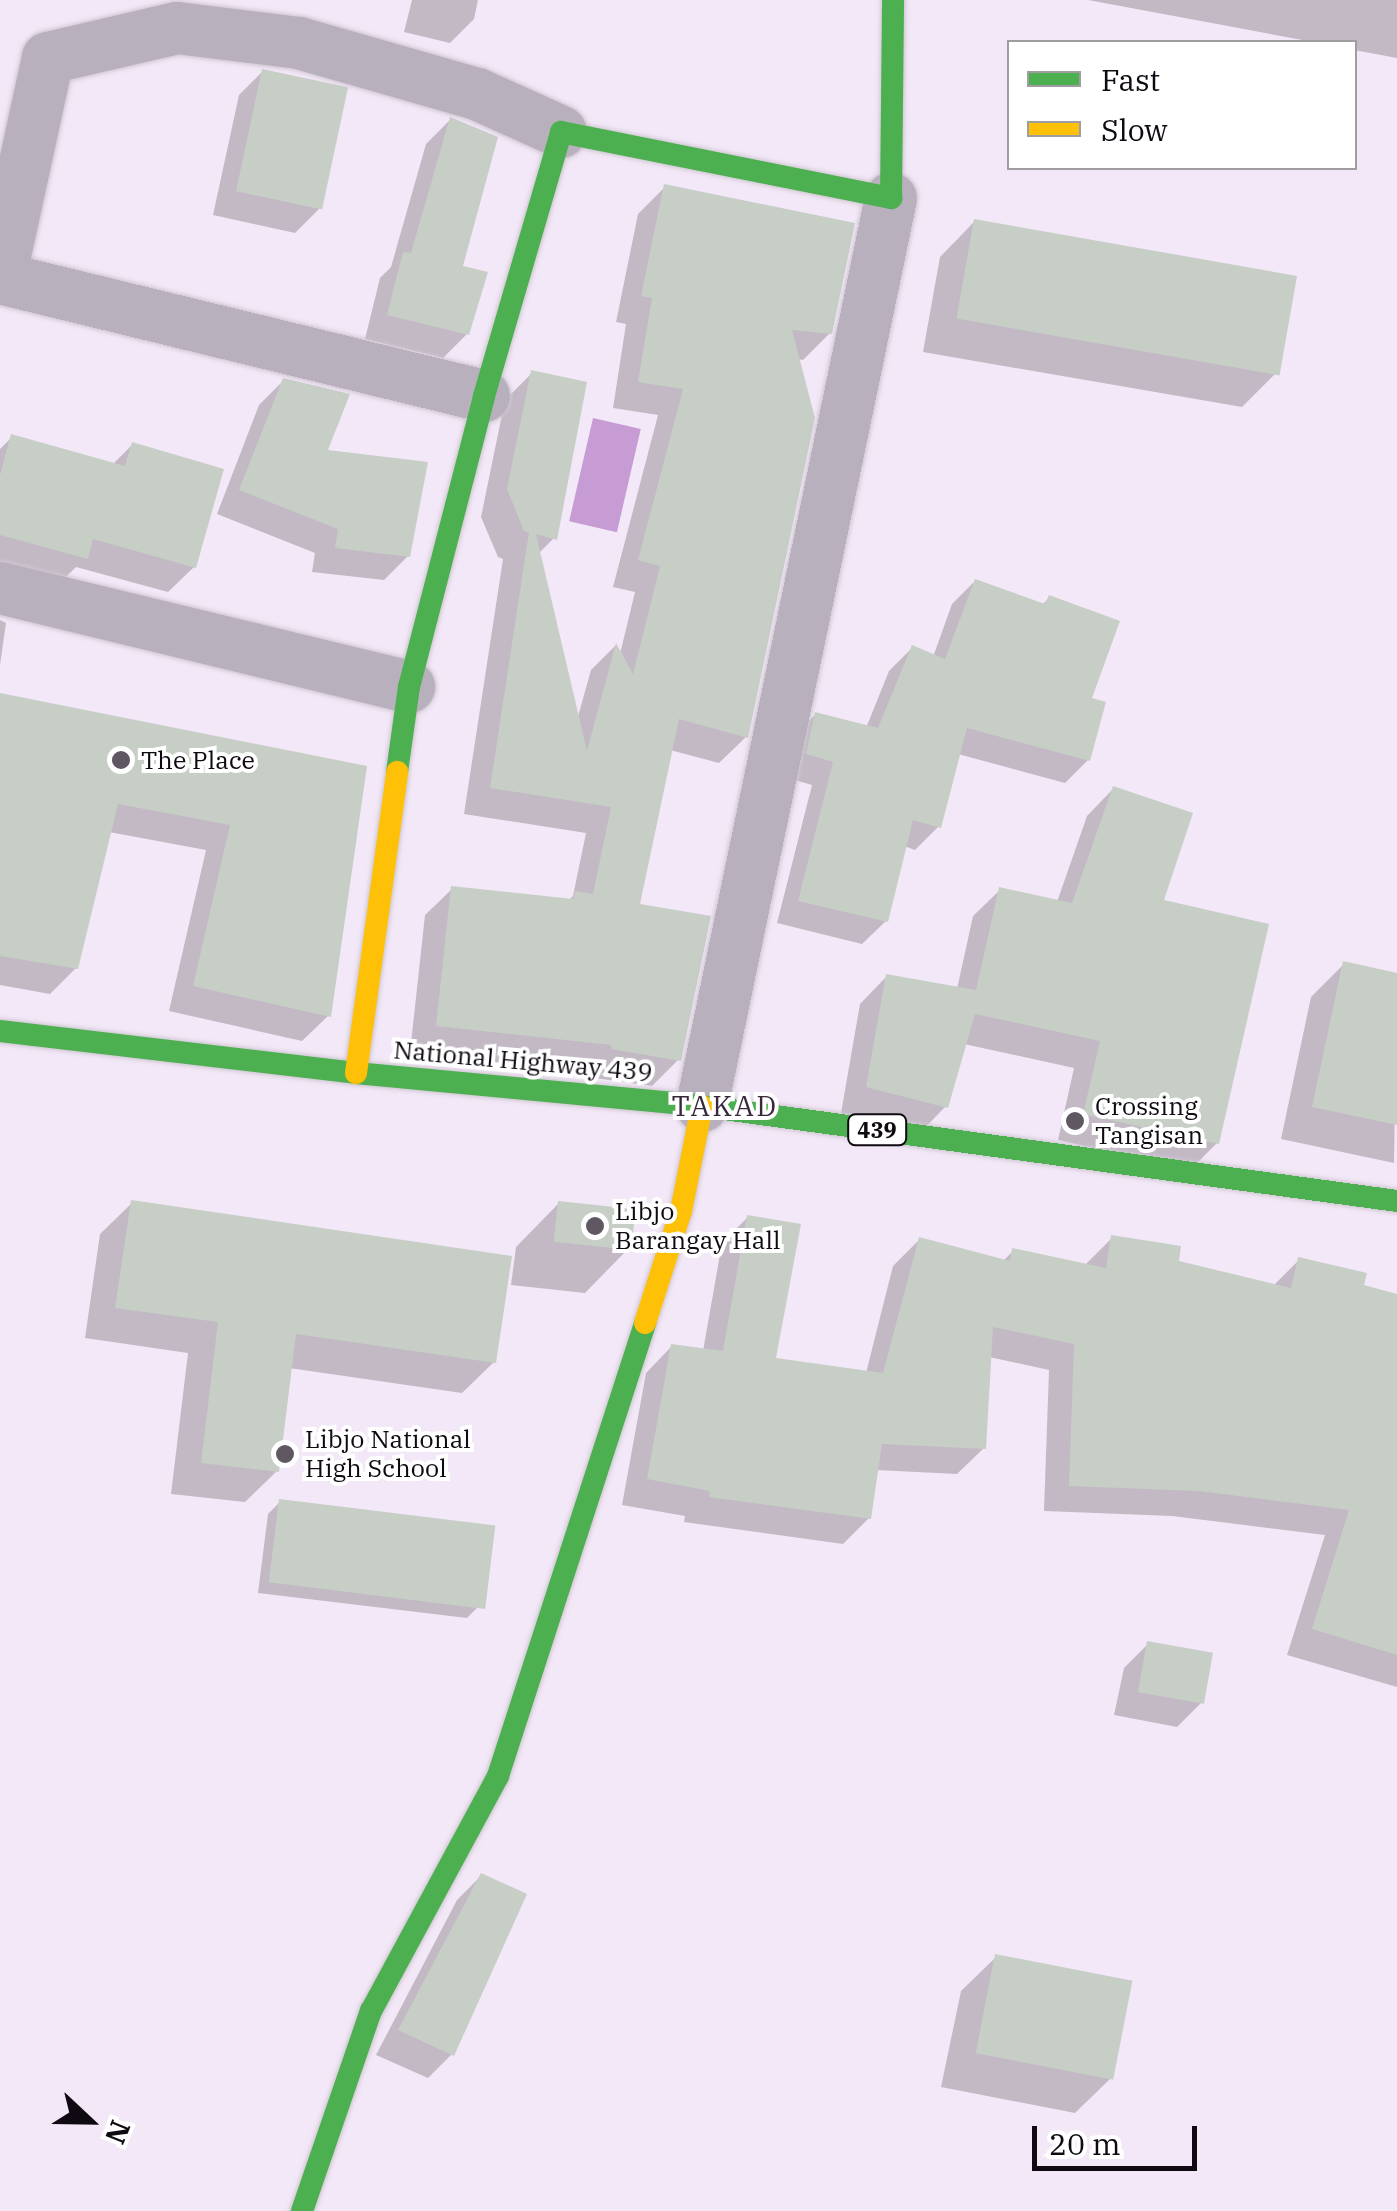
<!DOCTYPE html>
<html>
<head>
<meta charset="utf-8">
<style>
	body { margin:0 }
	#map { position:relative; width:1397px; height:2211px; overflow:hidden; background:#f3e8f7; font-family:"IBM Plex Serif",serif }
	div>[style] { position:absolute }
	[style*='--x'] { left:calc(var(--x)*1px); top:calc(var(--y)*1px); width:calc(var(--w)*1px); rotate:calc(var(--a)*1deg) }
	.water>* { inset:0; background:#c79cd5; transform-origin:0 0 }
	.shadow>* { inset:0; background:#0003 }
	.building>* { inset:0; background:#c6cec6; transform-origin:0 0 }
	.roads { filter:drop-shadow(0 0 2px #cec6d1) drop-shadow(0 0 2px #cec6d1) }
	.street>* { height:52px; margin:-26px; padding:0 26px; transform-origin:26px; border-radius:26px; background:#b8b0bc }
	.fast>* { height:22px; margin:-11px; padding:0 11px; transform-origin:11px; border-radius:11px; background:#4caf50 }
	.slow>* { height:22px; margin:-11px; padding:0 11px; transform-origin:11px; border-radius:11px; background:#ffc107 }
	.dots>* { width:28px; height:28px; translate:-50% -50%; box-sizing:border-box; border:5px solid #fff; border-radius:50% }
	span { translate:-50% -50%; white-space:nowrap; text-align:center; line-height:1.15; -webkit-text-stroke:8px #fff; paint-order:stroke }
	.shield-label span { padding:2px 8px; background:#fff; border:2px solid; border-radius:8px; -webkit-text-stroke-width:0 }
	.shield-label { font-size:22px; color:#0f0911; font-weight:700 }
	.poi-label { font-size:25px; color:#0f0911 }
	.left { translate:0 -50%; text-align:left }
	.street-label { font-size:25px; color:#0f0911 }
	.neighbourhood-label { font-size:28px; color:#37283c; letter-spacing:2.5px }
	.legend { position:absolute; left:1007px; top:40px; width:350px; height:130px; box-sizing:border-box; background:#fff; border:2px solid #9f9da0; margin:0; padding:12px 18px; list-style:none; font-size:30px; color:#0f0911 }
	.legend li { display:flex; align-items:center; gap:20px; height:50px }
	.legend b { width:50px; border:2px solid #9f9da0 }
	.north { position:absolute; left:40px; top:2071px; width:100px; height:100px; -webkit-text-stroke:8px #fff; paint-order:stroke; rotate:112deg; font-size:28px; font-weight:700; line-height:40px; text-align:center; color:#0f0911 }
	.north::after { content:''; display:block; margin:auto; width:35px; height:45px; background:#0f0911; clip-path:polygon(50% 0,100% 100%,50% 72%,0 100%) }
	.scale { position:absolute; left:1032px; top:2126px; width:165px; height:45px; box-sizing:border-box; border:5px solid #0f0911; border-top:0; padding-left:12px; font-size:30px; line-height:35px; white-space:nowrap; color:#0f0911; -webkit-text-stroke:8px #fff; paint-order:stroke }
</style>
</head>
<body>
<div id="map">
	<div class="water">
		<div style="left:593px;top:418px;width:49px;height:106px;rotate:13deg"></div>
	</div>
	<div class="shadow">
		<div style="clip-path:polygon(412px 0,478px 0,474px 19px,450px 43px,404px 32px)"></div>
		<div style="clip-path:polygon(1088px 0,1397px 0,1397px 58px,1354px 50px,1354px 42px,1313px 42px)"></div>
		<div style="clip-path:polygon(263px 71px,319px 209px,295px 233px,213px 215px,239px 95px)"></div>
		<div style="clip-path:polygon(450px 120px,467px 334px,443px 358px,365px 339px,380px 278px,391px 267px,426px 144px)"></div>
		<div style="clip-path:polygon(665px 187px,830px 333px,803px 360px,797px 359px,746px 737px,719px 763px,670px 750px,637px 906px,678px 1060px,652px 1086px,410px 1052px,425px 915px,452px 889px,568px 901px,573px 896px,586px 833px,464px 814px,503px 559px,498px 557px,481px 517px,505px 400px,532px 373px,554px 538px,538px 554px,577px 720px,591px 670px,616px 645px,620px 654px,635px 592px,613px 587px,658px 415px,613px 408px,626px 324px,616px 322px,638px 214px)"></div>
		<div style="clip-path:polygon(974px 222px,1277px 372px,1242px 407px,923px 352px,940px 257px)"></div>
		<div style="clip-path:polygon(283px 381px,325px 452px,408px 556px,384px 580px,312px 572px,315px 553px,217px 514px,259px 405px)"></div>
		<div style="clip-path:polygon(12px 437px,112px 465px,132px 445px,194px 567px,168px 592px,76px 567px,60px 583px,0 586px,0 449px)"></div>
		<div style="clip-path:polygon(975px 581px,1042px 605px,1049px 598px,1088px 700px,1088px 760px,1065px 783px,958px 754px,939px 826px,915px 850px,904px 846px,886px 921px,862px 944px,777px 923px,812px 785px,784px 777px,792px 737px,816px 714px,866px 728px,889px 671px,912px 648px,933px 657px,952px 604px)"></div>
		<div style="clip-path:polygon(0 620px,6px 623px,0 665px)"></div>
		<div style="clip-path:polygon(0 695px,364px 768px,328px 1016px,302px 1041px,169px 1011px,206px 850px,109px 832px,76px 968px,50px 994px,0 985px)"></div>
		<div style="clip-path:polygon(1113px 789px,1217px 1143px,1190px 1170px,1058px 1140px,1074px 1068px,964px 1044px,945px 1107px,919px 1134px,841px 1113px,860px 1004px,886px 977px,957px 989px,973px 916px,1000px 890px,1057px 902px,1087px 816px)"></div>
		<div style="clip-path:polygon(1344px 964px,1397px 975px,1394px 1163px,1281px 1139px,1311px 997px)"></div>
		<div style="clip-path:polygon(132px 1203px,494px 1362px,462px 1393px,289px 1368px,277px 1471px,245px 1502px,171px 1494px,188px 1353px,85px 1338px,100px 1234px)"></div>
		<div style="clip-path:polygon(559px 1203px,628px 1249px,585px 1293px,511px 1285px,516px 1247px)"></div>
		<div style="clip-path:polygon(748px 1217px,773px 1360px,866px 1373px,893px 1266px,919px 1240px,1003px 1261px,1013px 1251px,1086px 1264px,1112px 1238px,1176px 1263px,1273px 1286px,1299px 1260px,1361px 1287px,1397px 1448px,1397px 1687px,1287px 1655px,1325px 1535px,1172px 1516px,1044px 1511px,1049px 1370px,989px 1357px,984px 1448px,957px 1474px,876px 1470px,869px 1518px,843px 1544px,684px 1522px,685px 1516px,622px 1505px,646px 1373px,672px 1346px,703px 1351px,722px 1243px)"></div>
		<div style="clip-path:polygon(280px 1502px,479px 1606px,467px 1618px,258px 1593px,268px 1514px)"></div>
		<div style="clip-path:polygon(1148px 1644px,1201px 1703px,1177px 1727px,1114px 1715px,1124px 1668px)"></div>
		<div style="clip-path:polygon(481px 1876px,452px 2054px,428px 2078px,376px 2055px,457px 1900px)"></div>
		<div style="clip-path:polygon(996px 1957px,1110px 2079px,1075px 2113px,941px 2087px,961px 1991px)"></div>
	</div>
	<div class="building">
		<div style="left:262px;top:69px;width:88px;height:125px;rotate:12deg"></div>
		<div style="clip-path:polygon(450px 117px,498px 137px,463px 266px,488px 272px,469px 335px,387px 315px,403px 252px,411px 253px)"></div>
		<div style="clip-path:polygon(664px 184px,855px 223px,832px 334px,792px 330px,815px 418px,748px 738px,679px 719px,640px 904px,711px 916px,681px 1061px,611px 1049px,611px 1045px,436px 1026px,451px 886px,573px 899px,575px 891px,593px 894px,611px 807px,490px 788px,529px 532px,524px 531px,507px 489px,531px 370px,587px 382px,557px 540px,536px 534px,587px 751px,616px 643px,633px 674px,660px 566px,638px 560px,683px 389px,638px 382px,652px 298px,641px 296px)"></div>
		<div style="left:974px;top:219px;width:328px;height:101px;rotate:10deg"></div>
		<div style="clip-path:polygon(283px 378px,350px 394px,328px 450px,428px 462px,410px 557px,335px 548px,338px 529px,239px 490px)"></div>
		<div style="clip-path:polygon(11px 434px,125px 466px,132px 442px,224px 469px,196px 568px,93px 539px,88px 559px,0 535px,0 475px)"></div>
		<div style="clip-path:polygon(975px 579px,1045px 604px,1049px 595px,1120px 621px,1092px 698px,1106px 702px,1090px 761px,967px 728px,941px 828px,913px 820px,888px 922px,798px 901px,833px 762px,806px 754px,815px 712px,878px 728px,912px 645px,945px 659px)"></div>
		<div style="clip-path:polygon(0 693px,367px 766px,331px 1017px,193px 986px,230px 825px,118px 804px,78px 969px,0 956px)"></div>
		<div style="clip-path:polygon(1113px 786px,1193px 813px,1164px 900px,1269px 924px,1219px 1144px,1083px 1114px,1100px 1041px,975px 1014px,948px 1108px,866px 1087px,886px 974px,976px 990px,999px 887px,1072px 903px)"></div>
		<div style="clip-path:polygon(1343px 961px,1397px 973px,1397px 1125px,1312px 1107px)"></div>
		<div style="clip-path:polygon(131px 1200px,512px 1256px,496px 1363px,296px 1334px,279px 1472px,201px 1463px,218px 1322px,115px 1308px)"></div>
		<div style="left:558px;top:1201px;width:78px;height:41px;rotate:6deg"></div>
		<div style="clip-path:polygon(747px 1215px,801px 1224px,776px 1358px,883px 1373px,919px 1237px,1010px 1261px,1012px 1248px,1106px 1268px,1111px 1235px,1181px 1246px,1179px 1261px,1291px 1288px,1298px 1257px,1367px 1273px,1364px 1285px,1397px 1294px,1397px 1655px,1312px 1629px,1349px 1510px,1199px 1491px,1069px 1486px,1074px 1344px,993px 1327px,986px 1449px,882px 1444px,871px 1519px,709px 1497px,710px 1491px,647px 1479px,671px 1344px,723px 1351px)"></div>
		<div style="left:279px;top:1499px;width:218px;height:84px;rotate:7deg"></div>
		<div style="left:1147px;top:1641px;width:67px;height:52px;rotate:10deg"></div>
		<div style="clip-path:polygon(481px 1873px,527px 1894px,454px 2056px,398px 2030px)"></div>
		<div style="left:995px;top:1954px;width:140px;height:101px;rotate:11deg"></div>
	</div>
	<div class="roads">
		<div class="street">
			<div style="--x:484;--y:396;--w:498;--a:-166.3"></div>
			<div style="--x:0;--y:278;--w:225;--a:-77.7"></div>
			<div style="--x:48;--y:58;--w:132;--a:-13.1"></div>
			<div style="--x:177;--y:28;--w:123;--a:7"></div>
			<div style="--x:299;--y:43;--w:185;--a:16"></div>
			<div style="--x:477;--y:94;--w:92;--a:24.3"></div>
			<div style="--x:0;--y:588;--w:421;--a:13.6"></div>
			<div style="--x:702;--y:1106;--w:927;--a:-78.24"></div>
		</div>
		<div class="fast">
			<div style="--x:397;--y:772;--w:86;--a:-82"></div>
			<div style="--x:409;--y:687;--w:301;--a:-75.5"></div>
			<div style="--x:484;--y:396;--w:275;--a:-73.7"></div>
			<div style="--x:561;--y:132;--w:337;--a:11.3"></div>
			<div style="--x:891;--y:198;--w:198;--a:-89.4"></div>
			<div style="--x:0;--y:1031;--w:358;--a:6.7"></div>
			<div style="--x:356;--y:1073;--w:348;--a:5.4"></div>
			<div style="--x:702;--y:1106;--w:701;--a:7.78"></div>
			<div style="--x:302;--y:2211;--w:212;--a:-71"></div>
			<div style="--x:371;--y:2011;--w:267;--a:-61.6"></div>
			<div style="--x:498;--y:1776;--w:476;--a:-72"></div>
		</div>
		<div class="slow">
			<div style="--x:356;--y:1073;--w:304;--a:-82.2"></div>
			<div style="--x:645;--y:1323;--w:118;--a:-72.2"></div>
			<div style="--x:681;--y:1211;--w:107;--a:-78.7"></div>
		</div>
	</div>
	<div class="dots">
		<div style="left:121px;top:760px;background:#5f5762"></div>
		<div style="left:1075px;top:1121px;background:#5f5762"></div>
		<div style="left:595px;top:1226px;background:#5f5762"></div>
		<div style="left:285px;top:1454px;background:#5f5762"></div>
	</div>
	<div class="shield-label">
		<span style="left:877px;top:1130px">439</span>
	</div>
	<div class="poi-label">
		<span class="left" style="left:141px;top:760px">The Place</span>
		<span class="left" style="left:1095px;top:1121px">Crossing<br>Tangisan</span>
		<span class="left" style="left:615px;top:1226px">Libjo<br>Barangay Hall</span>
		<span class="left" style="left:305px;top:1454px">Libjo National<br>High School</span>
	</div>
	<div class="street-label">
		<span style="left:523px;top:1061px;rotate:5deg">National Highway 439</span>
	</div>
	<div class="neighbourhood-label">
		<span style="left:725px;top:1106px">TAKAD</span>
	</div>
	<ul class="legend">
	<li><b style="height:12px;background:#4caf50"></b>Fast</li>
	<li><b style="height:12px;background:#ffc107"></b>Slow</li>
	</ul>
	<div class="north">N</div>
	<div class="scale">20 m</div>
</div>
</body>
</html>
